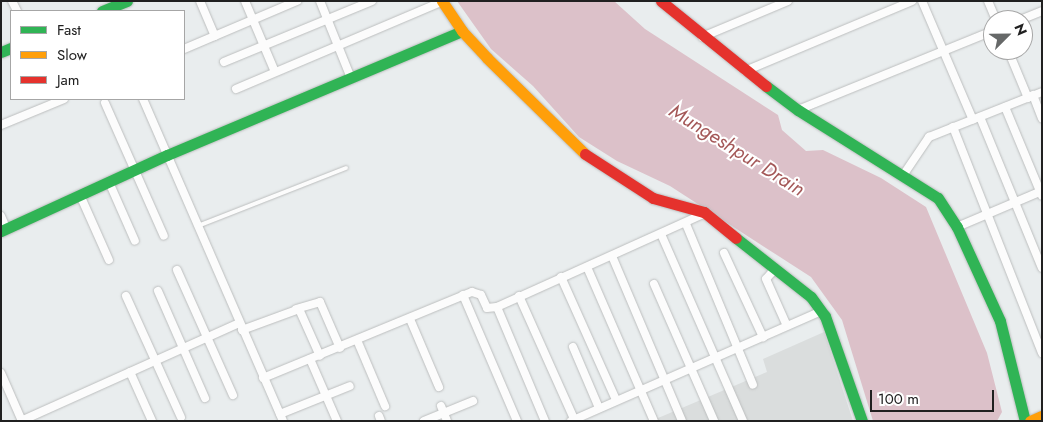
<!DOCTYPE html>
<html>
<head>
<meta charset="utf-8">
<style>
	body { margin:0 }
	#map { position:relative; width:1043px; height:422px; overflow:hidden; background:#e9edee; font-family:Jost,sans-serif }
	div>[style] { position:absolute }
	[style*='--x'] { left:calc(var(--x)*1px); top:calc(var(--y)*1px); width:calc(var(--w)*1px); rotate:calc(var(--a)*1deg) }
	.residential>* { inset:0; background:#dadddd }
	.water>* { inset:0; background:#dcc1c9 }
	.roads { filter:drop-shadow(0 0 1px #bcbebe) drop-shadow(0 0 1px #bcbebe) }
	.lane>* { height:4px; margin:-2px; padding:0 2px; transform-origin:2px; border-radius:2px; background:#fcfcfc }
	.street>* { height:8px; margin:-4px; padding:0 4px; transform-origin:4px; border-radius:4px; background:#fcfcfc }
	.fast>* { height:11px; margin:-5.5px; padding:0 5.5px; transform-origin:5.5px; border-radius:5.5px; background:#30b455 }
	.slow>* { height:11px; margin:-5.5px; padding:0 5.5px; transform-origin:5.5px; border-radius:5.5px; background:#ff9f0a }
	.jam>* { height:11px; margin:-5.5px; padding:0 5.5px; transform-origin:5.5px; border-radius:5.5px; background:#e5322d }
	span { translate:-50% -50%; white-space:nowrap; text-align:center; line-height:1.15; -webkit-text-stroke:4px #fff; paint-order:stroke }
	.water-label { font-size:20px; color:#a45858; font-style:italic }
	.frame { position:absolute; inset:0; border:2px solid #202020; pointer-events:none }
	.legend { position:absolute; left:10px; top:10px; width:175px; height:90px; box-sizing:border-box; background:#fff; border:1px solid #a6a6a6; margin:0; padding:6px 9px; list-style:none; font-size:15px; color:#202020 }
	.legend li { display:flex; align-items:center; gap:10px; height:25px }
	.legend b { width:25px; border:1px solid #a6a6a6 }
	.north { position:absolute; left:983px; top:10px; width:50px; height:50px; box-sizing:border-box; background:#fff; border:1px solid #a6a6a6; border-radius:50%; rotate:67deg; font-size:14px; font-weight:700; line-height:20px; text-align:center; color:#202020 }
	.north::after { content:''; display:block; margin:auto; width:18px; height:22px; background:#666868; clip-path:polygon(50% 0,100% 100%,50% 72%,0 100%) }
	.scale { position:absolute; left:870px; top:390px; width:124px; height:22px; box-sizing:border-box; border:2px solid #202020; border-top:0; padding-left:6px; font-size:15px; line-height:18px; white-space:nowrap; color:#202020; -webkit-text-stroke:4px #fff; paint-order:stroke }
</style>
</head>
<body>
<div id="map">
	<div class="residential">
		<div style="clip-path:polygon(824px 332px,853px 421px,651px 421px,767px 372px,763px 359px)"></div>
	</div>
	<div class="water">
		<div style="clip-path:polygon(457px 1px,614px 1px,645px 29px,778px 115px,782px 130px,806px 151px,823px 150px,881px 178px,926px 207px,987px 353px,1002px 412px,997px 421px,873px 421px,842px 320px,811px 277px,670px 186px,617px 161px,579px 137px,533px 86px,491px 49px)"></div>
	</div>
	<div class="roads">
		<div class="lane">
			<div style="--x:198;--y:226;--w:159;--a:-21.4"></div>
		</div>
		<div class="street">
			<div style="--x:12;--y:1;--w:11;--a:63"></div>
			<div style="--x:200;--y:1;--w:38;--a:67"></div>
			<div style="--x:245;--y:1;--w:77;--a:67.1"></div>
			<div style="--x:320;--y:1;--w:83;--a:68.1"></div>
			<div style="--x:922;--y:1;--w:129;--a:66.8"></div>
			<div style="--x:988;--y:1;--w:21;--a:67"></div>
			<div style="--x:1020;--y:20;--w:24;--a:-22"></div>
			<div style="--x:702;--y:37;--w:93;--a:-22.7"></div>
			<div style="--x:184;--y:49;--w:123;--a:-23"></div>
			<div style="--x:1008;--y:50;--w:52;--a:67.4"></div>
			<div style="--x:224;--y:62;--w:160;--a:-22.4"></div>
			<div style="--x:745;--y:71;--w:181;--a:-22.7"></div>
			<div style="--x:236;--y:89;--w:225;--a:-23"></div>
			<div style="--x:1033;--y:95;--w:25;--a:69"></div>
			<div style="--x:143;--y:99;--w:351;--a:66.5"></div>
			<div style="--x:105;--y:103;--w:145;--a:66.1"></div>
			<div style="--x:1005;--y:107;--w:96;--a:67.4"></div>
			<div style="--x:798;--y:110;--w:210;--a:-22.1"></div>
			<div style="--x:980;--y:117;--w:163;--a:67.7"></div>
			<div style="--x:1;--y:125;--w:68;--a:-22.4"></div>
			<div style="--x:953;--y:127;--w:243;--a:68.5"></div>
			<div style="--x:904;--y:174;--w:45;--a:-56"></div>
			<div style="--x:929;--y:137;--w:122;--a:-21.7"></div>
			<div style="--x:109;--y:182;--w:64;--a:66.2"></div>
			<div style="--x:80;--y:195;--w:71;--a:66"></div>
			<div style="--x:1;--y:216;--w:13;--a:67"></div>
			<div style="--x:686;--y:224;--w:174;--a:67.4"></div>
			<div style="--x:957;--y:227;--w:92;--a:-23"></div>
			<div style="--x:661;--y:234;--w:204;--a:66.3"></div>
			<div style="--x:724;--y:253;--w:93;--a:65.1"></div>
			<div style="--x:612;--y:256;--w:179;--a:67"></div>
			<div style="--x:587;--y:267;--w:168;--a:66.5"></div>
			<div style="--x:775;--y:269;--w:13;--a:132"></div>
			<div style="--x:766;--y:279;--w:51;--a:65.9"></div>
			<div style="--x:177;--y:270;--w:137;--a:65.9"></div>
			<div style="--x:561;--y:277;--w:135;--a:65.9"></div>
			<div style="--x:654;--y:284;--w:150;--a:66.3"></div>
			<div style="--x:158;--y:291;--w:117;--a:66.3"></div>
			<div style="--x:463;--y:295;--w:137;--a:66.8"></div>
			<div style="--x:126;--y:296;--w:133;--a:65.6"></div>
			<div style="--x:519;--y:296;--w:135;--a:65.9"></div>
			<div style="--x:497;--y:307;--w:124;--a:67.2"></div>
			<div style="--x:296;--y:309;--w:25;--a:-16"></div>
			<div style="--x:320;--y:302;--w:50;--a:66.5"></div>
			<div style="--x:410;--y:319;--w:74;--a:66.9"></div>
			<div style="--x:242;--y:330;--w:61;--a:-20.2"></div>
			<div style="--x:299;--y:309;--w:51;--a:65.9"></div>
			<div style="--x:357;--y:340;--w:72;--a:67"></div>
			<div style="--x:573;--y:347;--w:66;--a:66.9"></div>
			<div style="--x:310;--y:359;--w:68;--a:66.5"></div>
			<div style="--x:130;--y:372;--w:54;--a:65.8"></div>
			<div style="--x:1;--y:373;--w:52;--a:66.4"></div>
			<div style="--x:263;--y:378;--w:226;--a:-22.4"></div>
			<div style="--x:472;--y:292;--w:9;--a:18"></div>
			<div style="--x:481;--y:295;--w:14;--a:65"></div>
			<div style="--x:487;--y:308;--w:10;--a:-6"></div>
			<div style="--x:497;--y:307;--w:228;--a:-24.3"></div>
			<div style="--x:441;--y:406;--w:16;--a:68"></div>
			<div style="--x:280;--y:414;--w:75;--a:-21.8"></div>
			<div style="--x:379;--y:416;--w:5;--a:68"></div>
			<div style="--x:21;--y:421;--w:239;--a:-24.2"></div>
			<div style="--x:424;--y:421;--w:53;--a:-22.2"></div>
			<div style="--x:571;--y:421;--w:273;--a:-23.7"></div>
		</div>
		<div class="fast">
			<div style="--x:102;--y:11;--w:27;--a:-22"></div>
			<div style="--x:1;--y:52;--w:11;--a:-22"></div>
			<div style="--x:766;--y:86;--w:40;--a:37"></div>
			<div style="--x:798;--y:110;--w:165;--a:32.2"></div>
			<div style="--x:938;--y:198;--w:35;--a:57"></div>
			<div style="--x:957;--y:227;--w:103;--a:65.4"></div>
			<div style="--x:1000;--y:321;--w:103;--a:76"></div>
			<div style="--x:1;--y:231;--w:183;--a:-24.6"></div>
			<div style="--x:167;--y:155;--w:320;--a:-22.8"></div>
			<div style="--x:736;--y:238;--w:95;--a:38.2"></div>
			<div style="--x:811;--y:297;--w:24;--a:54"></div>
			<div style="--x:825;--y:316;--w:111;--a:70.6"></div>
		</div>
		<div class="slow">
			<div style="--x:442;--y:1;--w:36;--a:56"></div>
			<div style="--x:462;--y:31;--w:37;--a:47"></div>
			<div style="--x:487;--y:58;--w:137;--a:44.4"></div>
			<div style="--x:1030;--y:421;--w:13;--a:-23"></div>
		</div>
		<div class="jam">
			<div style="--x:661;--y:1;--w:135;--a:39"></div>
			<div style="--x:585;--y:154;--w:81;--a:32.9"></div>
			<div style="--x:653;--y:198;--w:53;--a:15.4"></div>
			<div style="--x:704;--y:212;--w:41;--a:39.1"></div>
		</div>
	</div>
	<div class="water-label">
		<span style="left:737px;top:150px;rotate:32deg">Mungeshpur Drain</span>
	</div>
	<div class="frame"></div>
	<ul class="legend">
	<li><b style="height:6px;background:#30b455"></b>Fast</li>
	<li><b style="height:6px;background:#ff9f0a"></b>Slow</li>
	<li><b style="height:6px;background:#e5322d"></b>Jam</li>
	</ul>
	<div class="north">N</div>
	<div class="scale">100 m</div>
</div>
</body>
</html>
